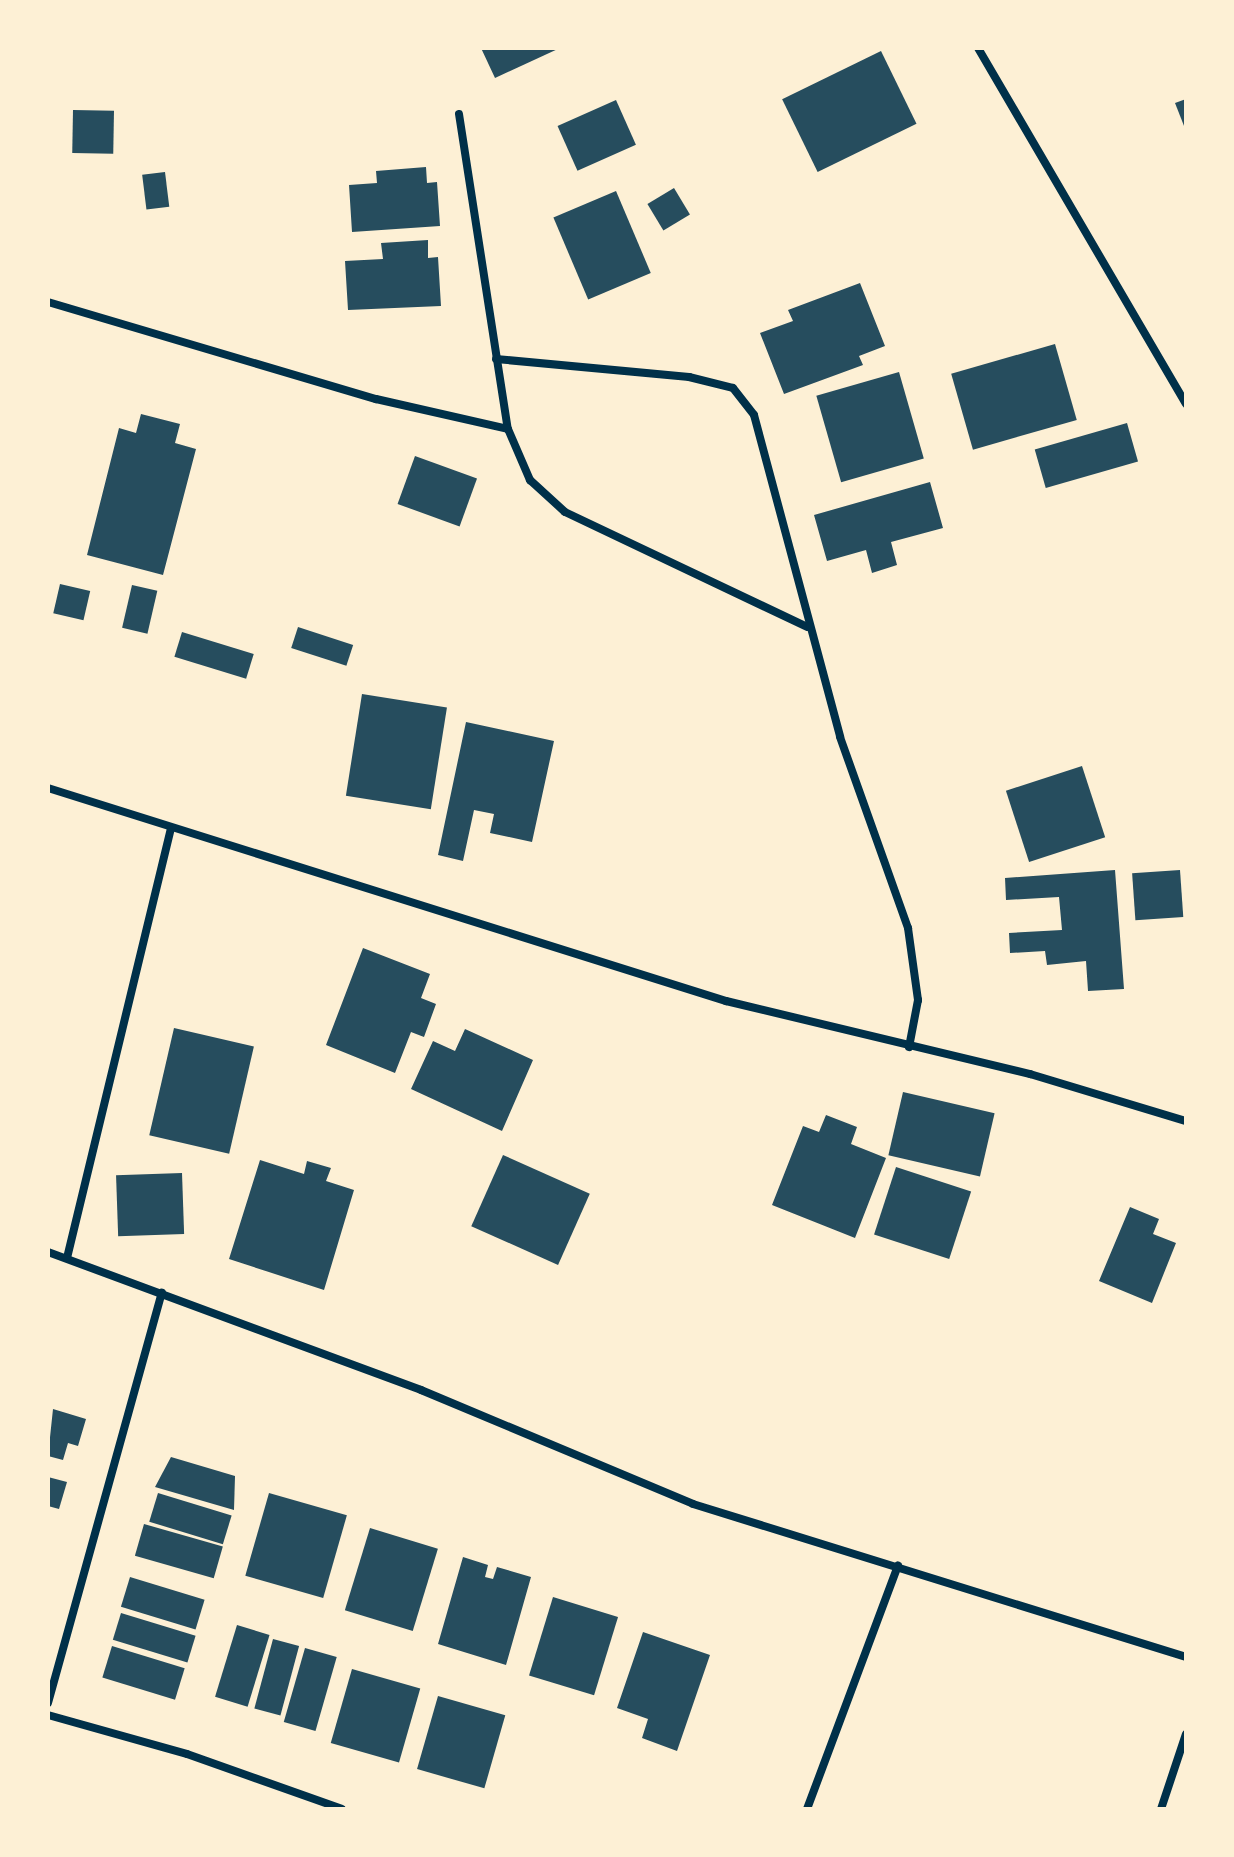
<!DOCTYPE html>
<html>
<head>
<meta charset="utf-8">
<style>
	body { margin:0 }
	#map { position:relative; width:1234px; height:1857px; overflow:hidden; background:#fdf0d5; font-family:Merriweather,serif }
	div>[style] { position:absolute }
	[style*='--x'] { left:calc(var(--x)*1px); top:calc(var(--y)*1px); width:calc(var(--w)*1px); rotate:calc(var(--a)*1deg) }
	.building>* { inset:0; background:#264d5e; transform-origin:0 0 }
	.minor>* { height:8px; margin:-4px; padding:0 4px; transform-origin:4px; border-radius:4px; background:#003049 }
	span { translate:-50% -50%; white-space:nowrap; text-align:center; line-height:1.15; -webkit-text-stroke:7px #fdf0d5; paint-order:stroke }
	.frame { position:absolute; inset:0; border:50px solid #fdf0d5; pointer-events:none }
</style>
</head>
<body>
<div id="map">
	<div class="building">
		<div style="clip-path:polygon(481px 48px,560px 48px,495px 78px)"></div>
		<div style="left:881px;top:51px;width:81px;height:110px;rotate:64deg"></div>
		<div style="clip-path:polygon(1186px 99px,1186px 131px,1175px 103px)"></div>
		<div style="left:616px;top:100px;width:49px;height:64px;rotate:66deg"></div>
		<div style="left:73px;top:110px;width:41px;height:43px;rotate:1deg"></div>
		<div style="clip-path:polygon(426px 167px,427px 183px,437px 182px,440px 226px,352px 232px,349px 185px,377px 183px,376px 171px)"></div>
		<div style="left:165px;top:172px;width:35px;height:23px;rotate:83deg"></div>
		<div style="left:674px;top:188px;width:31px;height:31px;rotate:59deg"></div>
		<div style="left:616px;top:191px;width:89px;height:68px;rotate:67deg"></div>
		<div style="clip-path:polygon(428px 240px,428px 258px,438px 257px,441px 306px,348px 310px,345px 261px,383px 259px,381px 243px)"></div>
		<div style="clip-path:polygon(860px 283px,885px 346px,859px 356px,863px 365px,784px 394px,760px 333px,793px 321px,788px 310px)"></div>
		<div style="left:1055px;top:344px;width:79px;height:108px;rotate:74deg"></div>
		<div style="left:899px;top:372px;width:90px;height:86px;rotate:74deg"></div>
		<div style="clip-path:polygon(141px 414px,180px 424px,175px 443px,196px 449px,163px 575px,87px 555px,119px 428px,136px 433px)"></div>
		<div style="left:1127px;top:423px;width:40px;height:96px;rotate:74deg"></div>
		<div style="left:415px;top:456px;width:66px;height:51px;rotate:20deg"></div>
		<div style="clip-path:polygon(930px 482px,943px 528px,891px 542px,897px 565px,872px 573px,866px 550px,827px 561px,814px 515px)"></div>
		<div style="left:60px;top:584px;width:31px;height:30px;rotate:13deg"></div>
		<div style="left:132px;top:585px;width:26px;height:44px;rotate:13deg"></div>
		<div style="left:298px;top:627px;width:58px;height:22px;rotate:18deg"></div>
		<div style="left:182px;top:632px;width:75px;height:26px;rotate:17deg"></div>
		<div style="left:362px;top:694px;width:86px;height:103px;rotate:9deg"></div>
		<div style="clip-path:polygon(466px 722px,554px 741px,532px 842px,490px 833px,494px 814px,474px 810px,463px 861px,438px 855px)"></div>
		<div style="left:1082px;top:766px;width:75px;height:80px;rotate:72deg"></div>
		<div style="clip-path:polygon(1115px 870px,1124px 989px,1088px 991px,1086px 961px,1047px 965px,1045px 951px,1010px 953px,1009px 933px,1062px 930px,1059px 897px,1006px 900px,1005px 878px)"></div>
		<div style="left:1180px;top:870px;width:47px;height:48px;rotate:86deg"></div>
		<div style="clip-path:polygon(363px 948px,430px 974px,421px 998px,436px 1004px,424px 1037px,411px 1032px,395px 1073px,326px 1045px)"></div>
		<div style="left:174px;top:1028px;width:82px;height:110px;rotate:13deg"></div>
		<div style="clip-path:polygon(465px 1029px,533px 1060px,502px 1131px,411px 1089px,433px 1041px,455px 1051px)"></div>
		<div style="left:903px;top:1092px;width:94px;height:65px;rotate:13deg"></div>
		<div style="clip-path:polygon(826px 1115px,857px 1127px,851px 1144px,886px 1158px,855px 1238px,772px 1205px,803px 1126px,819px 1132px)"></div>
		<div style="left:503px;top:1155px;width:95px;height:78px;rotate:24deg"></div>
		<div style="clip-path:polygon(260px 1160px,304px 1174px,307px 1161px,331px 1168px,326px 1181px,354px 1190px,324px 1290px,229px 1259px)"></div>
		<div style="left:896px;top:1167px;width:79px;height:71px;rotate:18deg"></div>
		<div style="left:182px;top:1173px;width:61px;height:66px;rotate:88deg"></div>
		<div style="clip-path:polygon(1130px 1207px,1159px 1219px,1153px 1234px,1176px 1243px,1152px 1303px,1099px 1281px)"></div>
		<div style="clip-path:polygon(53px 1409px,86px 1419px,78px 1446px,68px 1443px,63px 1460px,48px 1456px)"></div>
		<div style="clip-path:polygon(171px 1457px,235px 1476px,234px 1510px,155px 1487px)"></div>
		<div style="clip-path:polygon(48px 1477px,67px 1482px,59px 1509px,48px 1506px)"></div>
		<div style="left:158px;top:1493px;width:77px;height:30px;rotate:17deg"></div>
		<div style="left:269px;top:1493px;width:81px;height:86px;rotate:16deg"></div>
		<div style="left:144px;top:1524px;width:82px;height:33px;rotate:16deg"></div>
		<div style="left:370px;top:1528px;width:71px;height:86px;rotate:17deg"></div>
		<div style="clip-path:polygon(463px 1557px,488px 1565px,485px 1577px,493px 1579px,497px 1567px,531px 1577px,506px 1665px,438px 1644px)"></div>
		<div style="left:130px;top:1577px;width:78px;height:31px;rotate:17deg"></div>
		<div style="left:553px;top:1597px;width:68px;height:82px;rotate:17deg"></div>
		<div style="left:121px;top:1613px;width:78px;height:28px;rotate:17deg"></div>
		<div style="left:237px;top:1625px;width:34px;height:75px;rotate:17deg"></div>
		<div style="clip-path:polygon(643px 1632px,710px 1655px,677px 1751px,642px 1738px,648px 1719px,617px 1708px)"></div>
		<div style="left:273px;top:1639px;width:27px;height:72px;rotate:15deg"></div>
		<div style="left:112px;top:1646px;width:76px;height:33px;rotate:17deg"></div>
		<div style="left:305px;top:1648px;width:33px;height:77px;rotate:16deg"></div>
		<div style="left:352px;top:1669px;width:71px;height:77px;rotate:16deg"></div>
		<div style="left:438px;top:1696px;width:70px;height:76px;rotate:16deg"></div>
	</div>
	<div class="minor">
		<div style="--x:978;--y:48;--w:412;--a:59.7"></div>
		<div style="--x:459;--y:114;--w:319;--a:81.2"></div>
		<div style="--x:508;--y:429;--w:56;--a:66.7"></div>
		<div style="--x:530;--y:480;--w:47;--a:42.4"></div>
		<div style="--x:565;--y:512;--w:268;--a:25.4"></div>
		<div style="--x:48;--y:302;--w:342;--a:16.5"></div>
		<div style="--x:376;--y:399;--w:135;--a:12.8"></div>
		<div style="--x:496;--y:359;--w:194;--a:5.3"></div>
		<div style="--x:689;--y:377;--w:45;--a:14"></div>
		<div style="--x:733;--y:388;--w:34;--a:52"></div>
		<div style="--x:754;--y:415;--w:333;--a:75"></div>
		<div style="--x:840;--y:737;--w:203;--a:70.4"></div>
		<div style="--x:908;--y:928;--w:73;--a:82.1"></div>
		<div style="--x:918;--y:1000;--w:48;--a:100.8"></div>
		<div style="--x:48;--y:788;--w:711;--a:17.44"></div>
		<div style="--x:726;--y:1001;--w:313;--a:13.5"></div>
		<div style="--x:1030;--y:1074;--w:163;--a:16.8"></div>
		<div style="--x:48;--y:1252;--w:398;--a:20.3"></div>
		<div style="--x:421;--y:1390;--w:295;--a:22.7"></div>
		<div style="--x:693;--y:1504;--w:516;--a:17.24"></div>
		<div style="--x:67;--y:1258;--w:441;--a:-76.4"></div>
		<div style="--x:48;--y:1703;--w:426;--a:-74.5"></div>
		<div style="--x:48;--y:1715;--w:144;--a:15.7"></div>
		<div style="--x:187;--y:1754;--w:164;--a:19.5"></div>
		<div style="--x:807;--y:1809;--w:260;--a:-69.5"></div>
		<div style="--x:1161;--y:1809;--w:79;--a:-71.6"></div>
	</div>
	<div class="frame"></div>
</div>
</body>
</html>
